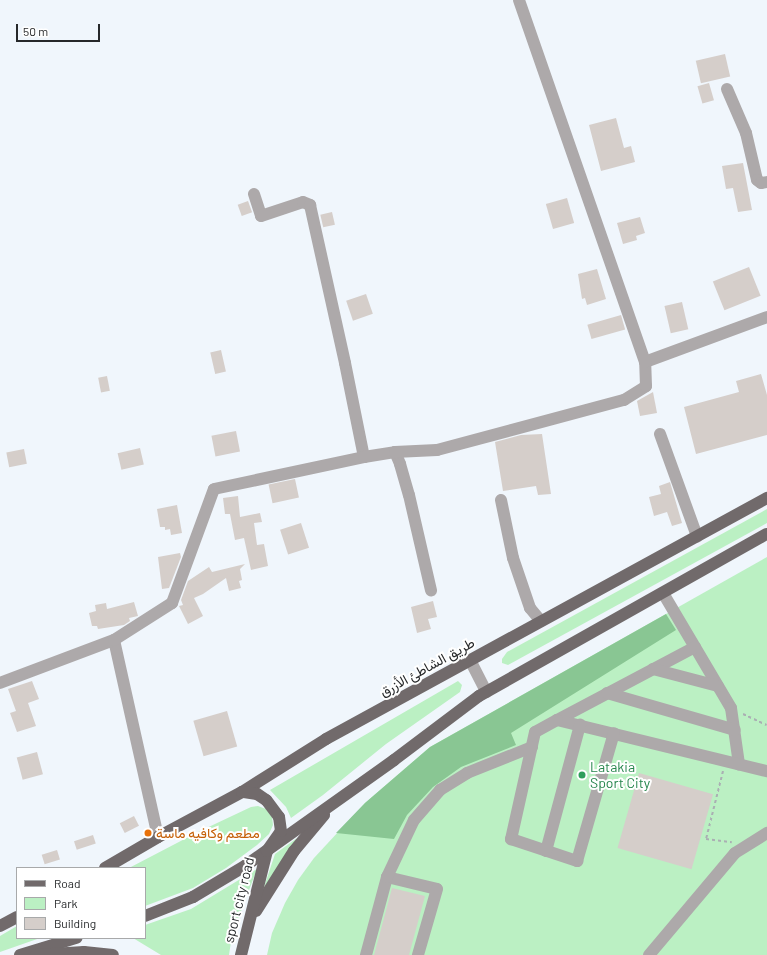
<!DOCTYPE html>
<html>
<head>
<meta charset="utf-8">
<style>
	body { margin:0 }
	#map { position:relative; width:767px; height:955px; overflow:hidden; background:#f0f6fc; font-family:Barlow,Vazirmatn,sans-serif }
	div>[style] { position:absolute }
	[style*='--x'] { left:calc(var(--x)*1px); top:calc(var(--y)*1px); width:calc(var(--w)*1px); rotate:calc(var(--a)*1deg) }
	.green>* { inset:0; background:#bbf0c3 }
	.forest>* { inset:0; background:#89c693 }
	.building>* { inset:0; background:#d5ceca; transform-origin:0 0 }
	.path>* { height:2px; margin-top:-1px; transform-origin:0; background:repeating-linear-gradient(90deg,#aaafb3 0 3px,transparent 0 6px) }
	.minor>* { height:12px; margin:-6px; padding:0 6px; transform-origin:6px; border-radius:6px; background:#ada9aa }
	.major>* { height:12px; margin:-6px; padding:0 6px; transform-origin:6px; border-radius:6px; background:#716a6b }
	.dots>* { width:11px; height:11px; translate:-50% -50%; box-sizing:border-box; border:2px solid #fff; border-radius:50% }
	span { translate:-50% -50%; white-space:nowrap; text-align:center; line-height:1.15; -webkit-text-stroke:4px #fff; paint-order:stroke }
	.street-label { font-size:14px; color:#26282a }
	.leisure-label { font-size:14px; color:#27864d }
	.left { translate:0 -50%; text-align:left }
	.food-label { font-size:14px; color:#c56008 }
	.legend { position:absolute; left:16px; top:867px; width:130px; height:72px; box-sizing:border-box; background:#fff; border:1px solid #a8a9aa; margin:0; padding:5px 7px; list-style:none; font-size:12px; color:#26282a }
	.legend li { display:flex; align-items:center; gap:8px; height:20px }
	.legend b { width:20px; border:1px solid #a8a9aa }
	.scale { position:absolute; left:16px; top:24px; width:84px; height:18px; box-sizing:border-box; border:2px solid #26282a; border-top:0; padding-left:5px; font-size:12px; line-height:14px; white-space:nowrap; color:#26282a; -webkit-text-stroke:3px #fff; paint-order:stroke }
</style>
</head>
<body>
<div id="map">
	<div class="green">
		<div style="clip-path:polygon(767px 509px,767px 523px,508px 665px,502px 663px,502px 659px,507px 652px)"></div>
		<div style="clip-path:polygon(767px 557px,767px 955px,267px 955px,272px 933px,285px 903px,298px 880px,314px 858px,365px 803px,430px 747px)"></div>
		<div style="clip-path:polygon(458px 681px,462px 685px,460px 692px,386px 744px,323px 795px,291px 818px,286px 807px,270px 790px)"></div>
		<div style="clip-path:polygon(258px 806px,266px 809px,272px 817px,273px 825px,269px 834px,257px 845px,226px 868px,193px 888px,145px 906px,145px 868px,129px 868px,198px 832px,251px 807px)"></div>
		<div style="clip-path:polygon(297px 838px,263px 890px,275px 854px)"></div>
		<div style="clip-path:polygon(257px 869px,232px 935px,229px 955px,161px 955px,133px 938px,145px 938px,145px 925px,191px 909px)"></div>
		<div style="clip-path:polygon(17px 926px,17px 938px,40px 938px,0 952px,0 936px)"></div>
	</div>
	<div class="forest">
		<div style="clip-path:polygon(666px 614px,676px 630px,511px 733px,516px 745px,461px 767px,433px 787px,407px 815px,394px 839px,336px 833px,365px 803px,430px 747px)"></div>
	</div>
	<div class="building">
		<div style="left:725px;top:54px;width:23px;height:30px;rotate:77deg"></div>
		<div style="left:709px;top:83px;width:18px;height:12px;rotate:74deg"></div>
		<div style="clip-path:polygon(616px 118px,624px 148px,631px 146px,635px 162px,601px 171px,589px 125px)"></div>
		<div style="clip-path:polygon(743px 163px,752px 210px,738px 212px,733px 188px,726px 189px,722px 166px)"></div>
		<div style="left:567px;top:198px;width:26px;height:22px;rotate:74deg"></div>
		<div style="left:248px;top:201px;width:12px;height:11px;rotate:70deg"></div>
		<div style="left:332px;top:212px;width:13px;height:12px;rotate:77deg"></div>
		<div style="clip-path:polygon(640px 217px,645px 233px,636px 236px,637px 240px,623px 244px,617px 223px)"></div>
		<div style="left:749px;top:267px;width:31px;height:39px;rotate:68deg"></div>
		<div style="clip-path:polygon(597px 269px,606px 299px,587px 305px,585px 298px,582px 299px,578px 274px)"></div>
		<div style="left:366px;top:294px;width:21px;height:21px;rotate:71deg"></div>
		<div style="left:682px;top:302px;width:28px;height:18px;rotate:77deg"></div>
		<div style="left:621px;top:315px;width:15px;height:35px;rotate:74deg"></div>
		<div style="left:221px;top:350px;width:22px;height:11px;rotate:77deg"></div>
		<div style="clip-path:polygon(761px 374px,767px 395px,767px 435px,696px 454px,684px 407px,739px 392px,736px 381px)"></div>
		<div style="left:107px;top:376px;width:15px;height:9px;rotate:79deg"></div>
		<div style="clip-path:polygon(653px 392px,657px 413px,640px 416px,637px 401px)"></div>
		<div style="left:236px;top:431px;width:21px;height:25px;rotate:79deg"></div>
		<div style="clip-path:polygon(542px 434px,551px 494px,538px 495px,536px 486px,503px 491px,495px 442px,521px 435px)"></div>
		<div style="left:140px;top:448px;width:17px;height:23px;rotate:77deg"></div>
		<div style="left:24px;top:449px;width:15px;height:18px;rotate:79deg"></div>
		<div style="left:295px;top:479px;width:19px;height:27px;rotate:78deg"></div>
		<div style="clip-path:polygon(670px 482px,682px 523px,672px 526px,667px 512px,654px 516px,649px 497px,661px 494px,659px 486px)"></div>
		<div style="clip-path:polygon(238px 496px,240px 517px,260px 513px,262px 522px,254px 523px,257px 545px,264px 544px,268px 566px,251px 570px,244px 538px,235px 540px,230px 514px,225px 514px,223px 498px)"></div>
		<div style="clip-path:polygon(177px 505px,182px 533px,171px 535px,170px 529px,165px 530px,165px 527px,160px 527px,157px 509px)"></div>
		<div style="left:301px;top:523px;width:26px;height:22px;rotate:72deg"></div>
		<div style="clip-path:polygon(180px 553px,181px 557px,169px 588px,162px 589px,158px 557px)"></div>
		<div style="clip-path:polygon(245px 564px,240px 569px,242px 580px,239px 581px,241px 588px,229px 591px,226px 578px,203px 594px,194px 598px,203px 616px,188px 624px,179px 606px,183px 605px,181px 600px,188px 581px,209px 567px,212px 572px)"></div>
		<div style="clip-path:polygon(433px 601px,437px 617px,428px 619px,431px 629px,417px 633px,411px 607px)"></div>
		<div style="clip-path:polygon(134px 602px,138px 616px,129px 618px,130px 621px,124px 625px,98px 629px,97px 626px,92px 626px,89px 613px,96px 611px,95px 605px,106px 603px,107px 609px)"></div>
		<div style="clip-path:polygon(32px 681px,39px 699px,28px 703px,36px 726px,17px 732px,10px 713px,16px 711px,8px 689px)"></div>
		<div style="left:227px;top:711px;width:37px;height:35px;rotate:74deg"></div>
		<div style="left:37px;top:752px;width:23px;height:21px;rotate:75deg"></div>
		<div style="left:639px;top:773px;width:77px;height:78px;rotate:16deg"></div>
		<div style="left:134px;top:816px;width:11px;height:16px;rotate:63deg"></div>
		<div style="left:93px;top:835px;width:9px;height:20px;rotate:72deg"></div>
		<div style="left:57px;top:850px;width:10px;height:16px;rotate:73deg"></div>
		<div style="clip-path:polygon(392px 888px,425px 896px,409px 955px,374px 955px)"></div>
	</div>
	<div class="path">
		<div style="--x:743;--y:714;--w:26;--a:25"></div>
		<div style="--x:723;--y:771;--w:70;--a:104"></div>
		<div style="--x:706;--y:839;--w:26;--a:7"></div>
	</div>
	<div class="minor">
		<div style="--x:727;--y:89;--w:48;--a:66.6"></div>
		<div style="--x:746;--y:133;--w:48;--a:76.8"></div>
		<div style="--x:757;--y:180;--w:5;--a:37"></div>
		<div style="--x:761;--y:183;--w:6;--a:-9"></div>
		<div style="--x:254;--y:194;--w:23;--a:72"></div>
		<div style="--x:261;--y:216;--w:44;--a:-18.4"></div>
		<div style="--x:303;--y:202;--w:8;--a:23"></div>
		<div style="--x:310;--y:205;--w:162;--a:77.5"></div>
		<div style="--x:345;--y:363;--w:96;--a:78.6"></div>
		<div style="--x:645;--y:362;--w:130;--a:-20.2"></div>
		<div style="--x:660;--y:434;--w:109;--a:70.1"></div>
		<div style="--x:395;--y:452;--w:13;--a:67"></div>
		<div style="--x:400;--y:464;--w:32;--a:74"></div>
		<div style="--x:409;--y:495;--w:98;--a:77"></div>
		<div style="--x:501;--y:500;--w:59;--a:78.3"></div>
		<div style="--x:513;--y:558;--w:53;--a:71.2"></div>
		<div style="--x:530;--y:608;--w:17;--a:50"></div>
		<div style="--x:663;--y:593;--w:134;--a:59.4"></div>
		<div style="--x:731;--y:708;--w:57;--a:81.9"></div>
		<div style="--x:114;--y:640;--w:202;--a:77.4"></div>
		<div style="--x:695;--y:647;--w:156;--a:152.1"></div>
		<div style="--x:557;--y:720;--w:216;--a:13.7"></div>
		<div style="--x:470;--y:660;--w:36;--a:63"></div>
		<div style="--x:653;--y:669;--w:67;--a:14.7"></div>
		<div style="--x:0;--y:683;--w:122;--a:-20.7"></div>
		<div style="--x:114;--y:640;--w:69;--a:-32.5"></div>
		<div style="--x:172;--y:603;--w:121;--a:-69.8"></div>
		<div style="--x:214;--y:489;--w:153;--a:-12"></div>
		<div style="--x:364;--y:457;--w:31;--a:-9"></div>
		<div style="--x:395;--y:452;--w:42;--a:-2.7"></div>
		<div style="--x:437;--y:450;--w:194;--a:-15"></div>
		<div style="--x:624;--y:400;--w:26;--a:-32"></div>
		<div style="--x:646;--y:386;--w:24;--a:-92"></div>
		<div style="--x:645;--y:362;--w:383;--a:-109.2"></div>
		<div style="--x:607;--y:693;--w:133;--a:16.1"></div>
		<div style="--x:557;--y:720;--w:25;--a:151"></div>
		<div style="--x:535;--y:732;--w:110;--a:102.6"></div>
		<div style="--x:511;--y:839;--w:70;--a:18.4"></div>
		<div style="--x:577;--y:861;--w:133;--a:-73.9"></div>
		<div style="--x:546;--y:851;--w:131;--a:-74.9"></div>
		<div style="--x:387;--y:877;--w:51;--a:13.5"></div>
		<div style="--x:437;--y:889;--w:69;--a:106.1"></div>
		<div style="--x:366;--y:955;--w:81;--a:-74.9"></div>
		<div style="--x:387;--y:877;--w:63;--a:-64.7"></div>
		<div style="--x:414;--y:820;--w:40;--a:-49"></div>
		<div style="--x:440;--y:790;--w:32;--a:-32"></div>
		<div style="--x:467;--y:773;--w:70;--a:-21.8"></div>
		<div style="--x:649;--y:955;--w:133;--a:-49.9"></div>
		<div style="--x:735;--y:853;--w:38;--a:-32"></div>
	</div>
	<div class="major">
		<div style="--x:105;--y:868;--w:61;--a:-30.3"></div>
		<div style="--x:158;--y:837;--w:95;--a:-28.2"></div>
		<div style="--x:242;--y:792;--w:99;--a:-32.2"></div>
		<div style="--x:326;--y:739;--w:503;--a:-28.66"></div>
		<div style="--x:256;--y:911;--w:71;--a:-57.7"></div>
		<div style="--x:294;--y:851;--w:47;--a:-50.2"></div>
		<div style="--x:145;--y:916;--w:52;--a:-21.6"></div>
		<div style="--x:193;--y:897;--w:61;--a:-30.8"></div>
		<div style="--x:245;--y:866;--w:183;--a:-35.4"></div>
		<div style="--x:394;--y:760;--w:106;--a:-37"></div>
		<div style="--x:479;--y:696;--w:330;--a:-29.4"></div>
		<div style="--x:0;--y:926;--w:19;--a:-28"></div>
		<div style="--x:20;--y:955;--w:59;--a:-16.9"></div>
		<div style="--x:36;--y:955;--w:48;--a:-3.6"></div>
		<div style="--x:84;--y:952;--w:29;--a:6"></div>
		<div style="--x:241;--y:955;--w:107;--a:-76"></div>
		<div style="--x:267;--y:851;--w:24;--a:-55"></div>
		<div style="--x:281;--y:831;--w:14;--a:-98"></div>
		<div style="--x:279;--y:817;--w:21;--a:-127"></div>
		<div style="--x:266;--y:800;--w:11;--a:-146"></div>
		<div style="--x:257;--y:794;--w:15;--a:-172"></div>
	</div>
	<div class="dots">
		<div style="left:582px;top:775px;background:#2e9e5b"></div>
		<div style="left:148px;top:833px;background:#e8710a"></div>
	</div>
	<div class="street-label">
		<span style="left:427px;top:667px;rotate:-29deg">طريق الشاطئ الأزرق</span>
		<span style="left:239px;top:900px;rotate:-76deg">sport city road</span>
	</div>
	<div class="leisure-label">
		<span class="left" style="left:590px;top:775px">Latakia<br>Sport City</span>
	</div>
	<div class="food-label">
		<span class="left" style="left:156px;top:833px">مطعم وكافيه ماسة</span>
	</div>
	<ul class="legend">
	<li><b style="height:5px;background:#716a6b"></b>Road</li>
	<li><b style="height:11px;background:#bbf0c3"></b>Park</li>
	<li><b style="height:11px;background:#d5ceca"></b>Building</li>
	</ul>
	<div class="scale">50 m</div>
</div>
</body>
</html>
